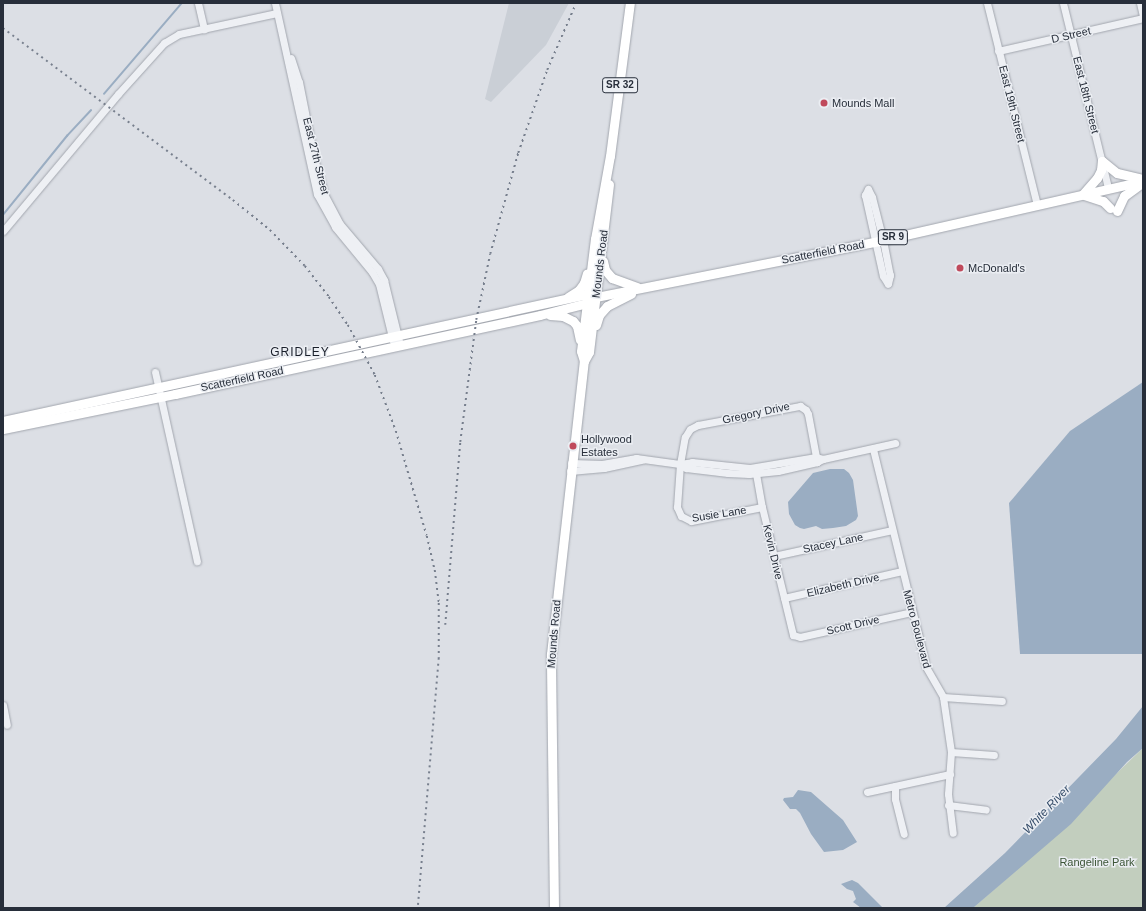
<!DOCTYPE html>
<html>
<head>
<meta charset="utf-8">
<style>
	body { margin:0 }
	#map { position:relative; width:1146px; height:911px; overflow:hidden; background:#dcdfe5; font-family:Arial,sans-serif }
	div>[style] { position:absolute }
	[style*='--x'] { left:calc(var(--x)*1px); top:calc(var(--y)*1px); width:calc(var(--w)*1px); rotate:calc(var(--a)*1deg) }
	.built>* { inset:0; background:#cacfd6 }
	.green>* { inset:0; background:#c2cebe }
	.water>* { inset:0; background:#9aadc2 }
	.stream>* { height:1.5px; margin:-0.75px; padding:0 0.75px; transform-origin:0.75px; border-radius:0.75px; background:#9aadc2 }
	.roads { filter:drop-shadow(0 0 1px #a2a6ae) drop-shadow(0 0 1px #a2a6ae) }
	.minor>* { height:7px; margin:-3.5px; padding:0 3.5px; transform-origin:3.5px; border-radius:3.5px; background:#eef0f4 }
	.major>* { height:9px; margin:-4.5px; padding:0 4.5px; transform-origin:4.5px; border-radius:4.5px; background:#fff }
	.rail>* { height:1.5px; margin-top:-0.75px; transform-origin:0; background:repeating-linear-gradient(90deg,#777f8d 0 2px,transparent 0 6px) }
	.dots>* { width:11px; height:11px; translate:-50% -50%; box-sizing:border-box; border:2px solid #ebeef3; border-radius:50% }
	span { translate:-50% -50%; white-space:nowrap; text-align:center; line-height:1.15; -webkit-text-stroke:3px #ebeef3; paint-order:stroke }
	.shield-label span { padding:1px 3px; background:#ebeef3; border:1px solid; border-radius:3px; -webkit-text-stroke-width:0 }
	.shield-label { font-size:10px; color:#272e3a; font-weight:700 }
	.street-label { font-size:11px; color:#272e3a }
	.poi-label { font-size:11px; color:#272e3a }
	.left { translate:0 -50%; text-align:left }
	.park-label { font-size:11px; color:#3b5436 }
	.neighbourhood-label { font-size:12px; color:#1a1f2a; letter-spacing:1px }
	.water-label { font-size:12px; color:#354c69; font-style:italic }
	.frame { position:absolute; inset:0; border:4px solid #272e3a; pointer-events:none }
</style>
</head>
<body>
<div id="map">
	<div class="built">
		<div style="clip-path:polygon(509px 3px,569px 3px,546px 45px,491px 102px,485px 99px)"></div>
	</div>
	<div class="green">
		<div style="clip-path:polygon(1143px 748px,1143px 908px,973px 908px,1013px 873px)"></div>
	</div>
	<div class="water">
		<div style="clip-path:polygon(1143px 382px,1143px 654px,1020px 654px,1009px 503px,1070px 431px)"></div>
		<div style="clip-path:polygon(830px 469px,844px 469px,849px 473px,853px 480px,858px 516px,856px 520px,846px 526px,833px 528px,822px 529px,816px 526px,804px 529px,800px 528px,795px 525px,789px 514px,788px 502px,813px 473px)"></div>
		<div style="clip-path:polygon(1143px 706px,1143px 748px,1127px 762px,1071px 824px,973px 908px,944px 908px,1005px 853px,1116px 739px)"></div>
		<div style="clip-path:polygon(798px 790px,811px 792px,843px 820px,857px 842px,843px 850px,824px 852px,811px 834px,800px 813px,796px 809px,790px 809px,783px 800px,784px 798px,793px 797px)"></div>
		<div style="clip-path:polygon(852px 880px,858px 883px,883px 908px,861px 908px,853px 902px,856px 899px,853px 891px,847px 889px,841px 884px)"></div>
	</div>
	<div class="stream">
		<div style="--x:104;--y:94;--w:120;--a:-49.4"></div>
		<div style="--x:3;--y:215;--w:102;--a:-51"></div>
		<div style="--x:67;--y:136;--w:35;--a:-47"></div>
	</div>
	<div class="roads">
		<div class="minor">
			<div style="--x:198;--y:3;--w:27;--a:77"></div>
			<div style="--x:275;--y:3;--w:196;--a:77.6"></div>
			<div style="--x:317;--y:194;--w:38;--a:61"></div>
			<div style="--x:335;--y:227;--w:58;--a:50.6"></div>
			<div style="--x:372;--y:272;--w:14;--a:60"></div>
			<div style="--x:379;--y:284;--w:59;--a:76.2"></div>
			<div style="--x:987;--y:3;--w:208;--a:76.1"></div>
			<div style="--x:1063;--y:3;--w:190;--a:76.3"></div>
			<div style="--x:1140;--y:3;--w:13;--a:77"></div>
			<div style="--x:998;--y:51;--w:149;--a:-12.8"></div>
			<div style="--x:291;--y:58;--w:25;--a:72"></div>
			<div style="--x:299;--y:82;--w:77;--a:78.8"></div>
			<div style="--x:314;--y:158;--w:37;--a:74"></div>
			<div style="--x:324;--y:194;--w:34;--a:62"></div>
			<div style="--x:340;--y:224;--w:59;--a:49.8"></div>
			<div style="--x:378;--y:269;--w:13;--a:61"></div>
			<div style="--x:384;--y:280;--w:67;--a:76.2"></div>
			<div style="--x:868;--y:189;--w:7;--a:117"></div>
			<div style="--x:865;--y:195;--w:83;--a:77.5"></div>
			<div style="--x:883;--y:276;--w:9;--a:58"></div>
			<div style="--x:868;--y:189;--w:9;--a:63"></div>
			<div style="--x:872;--y:197;--w:44;--a:75.7"></div>
			<div style="--x:883;--y:240;--w:36;--a:79"></div>
			<div style="--x:890;--y:275;--w:9;--a:103"></div>
			<div style="--x:3;--y:231;--w:179;--a:-50"></div>
			<div style="--x:118;--y:94;--w:69;--a:-48"></div>
			<div style="--x:164;--y:43;--w:17;--a:-31"></div>
			<div style="--x:179;--y:34;--w:100;--a:-12.1"></div>
			<div style="--x:155;--y:372;--w:194;--a:77.5"></div>
			<div style="--x:873;--y:449;--w:224;--a:76.3"></div>
			<div style="--x:926;--y:667;--w:34;--a:60"></div>
			<div style="--x:943;--y:697;--w:56;--a:81.7"></div>
			<div style="--x:951;--y:752;--w:42;--a:94.1"></div>
			<div style="--x:948;--y:794;--w:39;--a:83"></div>
			<div style="--x:571;--y:463;--w:31;--a:2"></div>
			<div style="--x:602;--y:464;--w:35;--a:-10"></div>
			<div style="--x:636;--y:458;--w:44;--a:7.8"></div>
			<div style="--x:680;--y:464;--w:12;--a:-9"></div>
			<div style="--x:692;--y:462;--w:58;--a:5.9"></div>
			<div style="--x:750;--y:468;--w:67;--a:-9.5"></div>
			<div style="--x:816;--y:457;--w:7;--a:16"></div>
			<div style="--x:680;--y:465;--w:7;--a:27"></div>
			<div style="--x:686;--y:468;--w:42;--a:6.8"></div>
			<div style="--x:728;--y:473;--w:21;--a:3"></div>
			<div style="--x:749;--y:474;--w:29;--a:-6"></div>
			<div style="--x:778;--y:471;--w:40;--a:-13"></div>
			<div style="--x:817;--y:462;--w:7;--a:-27"></div>
			<div style="--x:823;--y:459;--w:74;--a:-12.5"></div>
			<div style="--x:755;--y:468;--w:40;--a:80"></div>
			<div style="--x:762;--y:507;--w:132;--a:76.4"></div>
			<div style="--x:793;--y:635;--w:7;--a:16"></div>
			<div style="--x:800;--y:637;--w:115;--a:-12.6"></div>
			<div style="--x:570;--y:471;--w:34;--a:-5"></div>
			<div style="--x:604;--y:468;--w:40;--a:-12"></div>
			<div style="--x:762;--y:507;--w:72;--a:168.8"></div>
			<div style="--x:691;--y:521;--w:11;--a:-153"></div>
			<div style="--x:681;--y:516;--w:10;--a:-114"></div>
			<div style="--x:677;--y:507;--w:43;--a:-86"></div>
			<div style="--x:680;--y:464;--w:27;--a:-80"></div>
			<div style="--x:685;--y:437;--w:9;--a:-58"></div>
			<div style="--x:690;--y:429;--w:9;--a:-27"></div>
			<div style="--x:698;--y:425;--w:104;--a:-10.6"></div>
			<div style="--x:800;--y:406;--w:7;--a:34"></div>
			<div style="--x:806;--y:410;--w:4;--a:63"></div>
			<div style="--x:808;--y:414;--w:49;--a:79.4"></div>
			<div style="--x:774;--y:556;--w:121;--a:-12.4"></div>
			<div style="--x:784;--y:598;--w:121;--a:-12.9"></div>
			<div style="--x:943;--y:697;--w:59;--a:3.9"></div>
			<div style="--x:3;--y:705;--w:20;--a:79"></div>
			<div style="--x:951;--y:752;--w:43;--a:4"></div>
			<div style="--x:895;--y:786;--w:13;--a:90"></div>
			<div style="--x:895;--y:799;--w:36;--a:76"></div>
			<div style="--x:867;--y:792;--w:85;--a:-12.2"></div>
			<div style="--x:948;--y:805;--w:38;--a:7"></div>
		</div>
		<div class="major">
			<div style="--x:1102;--y:161;--w:19;--a:39"></div>
			<div style="--x:1117;--y:173;--w:26;--a:13"></div>
			<div style="--x:1083;--y:194;--w:21;--a:-49"></div>
			<div style="--x:1097;--y:178;--w:9;--a:-63"></div>
			<div style="--x:1101;--y:170;--w:9;--a:-84"></div>
			<div style="--x:1084;--y:195;--w:20;--a:18"></div>
			<div style="--x:1103;--y:201;--w:10;--a:45"></div>
			<div style="--x:1117;--y:211;--w:17;--a:-65"></div>
			<div style="--x:1124;--y:196;--w:24;--a:-36"></div>
			<div style="--x:603;--y:261;--w:9;--a:77"></div>
			<div style="--x:605;--y:270;--w:11;--a:49"></div>
			<div style="--x:612;--y:278;--w:27;--a:20"></div>
			<div style="--x:568;--y:297;--w:13;--a:-32"></div>
			<div style="--x:579;--y:290;--w:9;--a:-54"></div>
			<div style="--x:584;--y:283;--w:10;--a:-73"></div>
			<div style="--x:550;--y:315;--w:13;--a:4"></div>
			<div style="--x:563;--y:316;--w:11;--a:27"></div>
			<div style="--x:573;--y:321;--w:6;--a:51"></div>
			<div style="--x:577;--y:326;--w:14;--a:78"></div>
			<div style="--x:596;--y:325;--w:10;--a:-73"></div>
			<div style="--x:599;--y:315;--w:12;--a:-48"></div>
			<div style="--x:607;--y:306;--w:27;--a:-27"></div>
			<div style="--x:584;--y:361;--w:10;--a:-61"></div>
			<div style="--x:589;--y:352;--w:169;--a:-83.2"></div>
			<div style="--x:3;--y:421;--w:599;--a:-12.25"></div>
			<div style="--x:588;--y:294;--w:4;--a:14"></div>
			<div style="--x:3;--y:429;--w:176;--a:-11.5"></div>
			<div style="--x:175;--y:394;--w:373;--a:-12.2"></div>
			<div style="--x:540;--y:315;--w:49;--a:-14.3"></div>
			<div style="--x:587;--y:303;--w:11;--a:-34"></div>
			<div style="--x:596;--y:297;--w:293;--a:-11.2"></div>
			<div style="--x:883;--y:240;--w:267;--a:-12.8"></div>
			<div style="--x:554;--y:908;--w:254;--a:-90.7"></div>
			<div style="--x:551;--y:654;--w:295;--a:-83.6"></div>
			<div style="--x:584;--y:361;--w:10;--a:-107"></div>
			<div style="--x:581;--y:351;--w:113;--a:-82.9"></div>
			<div style="--x:595;--y:239;--w:84;--a:-79.8"></div>
			<div style="--x:610;--y:156;--w:154;--a:-82.6"></div>
		</div>
	</div>
	<div class="rail">
		<div style="--x:3;--y:28;--w:287;--a:36.8"></div>
		<div style="--x:233;--y:200;--w:48;--a:39"></div>
		<div style="--x:270;--y:230;--w:50;--a:45.8"></div>
		<div style="--x:305;--y:266;--w:39;--a:52"></div>
		<div style="--x:329;--y:297;--w:34;--a:56"></div>
		<div style="--x:348;--y:325;--w:57;--a:61.6"></div>
		<div style="--x:375;--y:375;--w:60;--a:69.4"></div>
		<div style="--x:396;--y:431;--w:109;--a:73.6"></div>
		<div style="--x:427;--y:536;--w:35;--a:77"></div>
		<div style="--x:435;--y:570;--w:33;--a:83"></div>
		<div style="--x:439;--y:603;--w:55;--a:90"></div>
		<div style="--x:439;--y:658;--w:251;--a:94.8"></div>
		<div style="--x:445;--y:625;--w:184;--a:-85.3"></div>
		<div style="--x:460;--y:442;--w:123;--a:-82.5"></div>
		<div style="--x:476;--y:320;--w:67;--a:-78"></div>
		<div style="--x:490;--y:254;--w:105;--a:-74.5"></div>
		<div style="--x:518;--y:153;--w:88;--a:-70.7"></div>
		<div style="--x:547;--y:70;--w:73;--a:-66.6"></div>
	</div>
	<div class="dots">
		<div style="left:824px;top:103px;background:#c04a5c"></div>
		<div style="left:960px;top:268px;background:#c04a5c"></div>
		<div style="left:573px;top:446px;background:#c04a5c"></div>
	</div>
	<div class="shield-label">
		<span style="left:620px;top:85px">SR 32</span>
		<span style="left:893px;top:237px">SR 9</span>
	</div>
	<div class="street-label">
		<span style="left:1071px;top:35px;rotate:-13deg">D Street</span>
		<span style="left:1086px;top:95px;rotate:76deg">East 18th Street</span>
		<span style="left:1012px;top:104px;rotate:76deg">East 19th Street</span>
		<span style="left:316px;top:156px;rotate:76deg">East 27th Street</span>
		<span style="left:823px;top:252px;rotate:-11deg">Scatterfield Road</span>
		<span style="left:600px;top:264px;rotate:-83deg">Mounds Road</span>
		<span style="left:242px;top:379px;rotate:-12deg">Scatterfield Road</span>
		<span style="left:756px;top:413px;rotate:-12deg">Gregory Drive</span>
		<span style="left:719px;top:514px;rotate:-9deg">Susie Lane</span>
		<span style="left:833px;top:543px;rotate:-12deg">Stacey Lane</span>
		<span style="left:773px;top:552px;rotate:77deg">Kevin Drive</span>
		<span style="left:843px;top:585px;rotate:-13deg">Elizabeth Drive</span>
		<span style="left:853px;top:625px;rotate:-13deg">Scott Drive</span>
		<span style="left:917px;top:629px;rotate:75deg">Metro Boulevard</span>
		<span style="left:554px;top:634px;rotate:-85deg">Mounds Road</span>
	</div>
	<div class="poi-label">
		<span class="left" style="left:832px;top:103px">Mounds Mall</span>
		<span class="left" style="left:968px;top:268px">McDonald's</span>
		<span class="left" style="left:581px;top:446px">Hollywood<br>Estates</span>
	</div>
	<div class="park-label">
		<span style="left:1097px;top:862px">Rangeline Park</span>
	</div>
	<div class="neighbourhood-label">
		<span style="left:300px;top:353px">GRIDLEY</span>
	</div>
	<div class="water-label">
		<span style="left:1047px;top:810px;rotate:-46deg">White River</span>
	</div>
	<div class="frame"></div>
</div>
</body>
</html>
